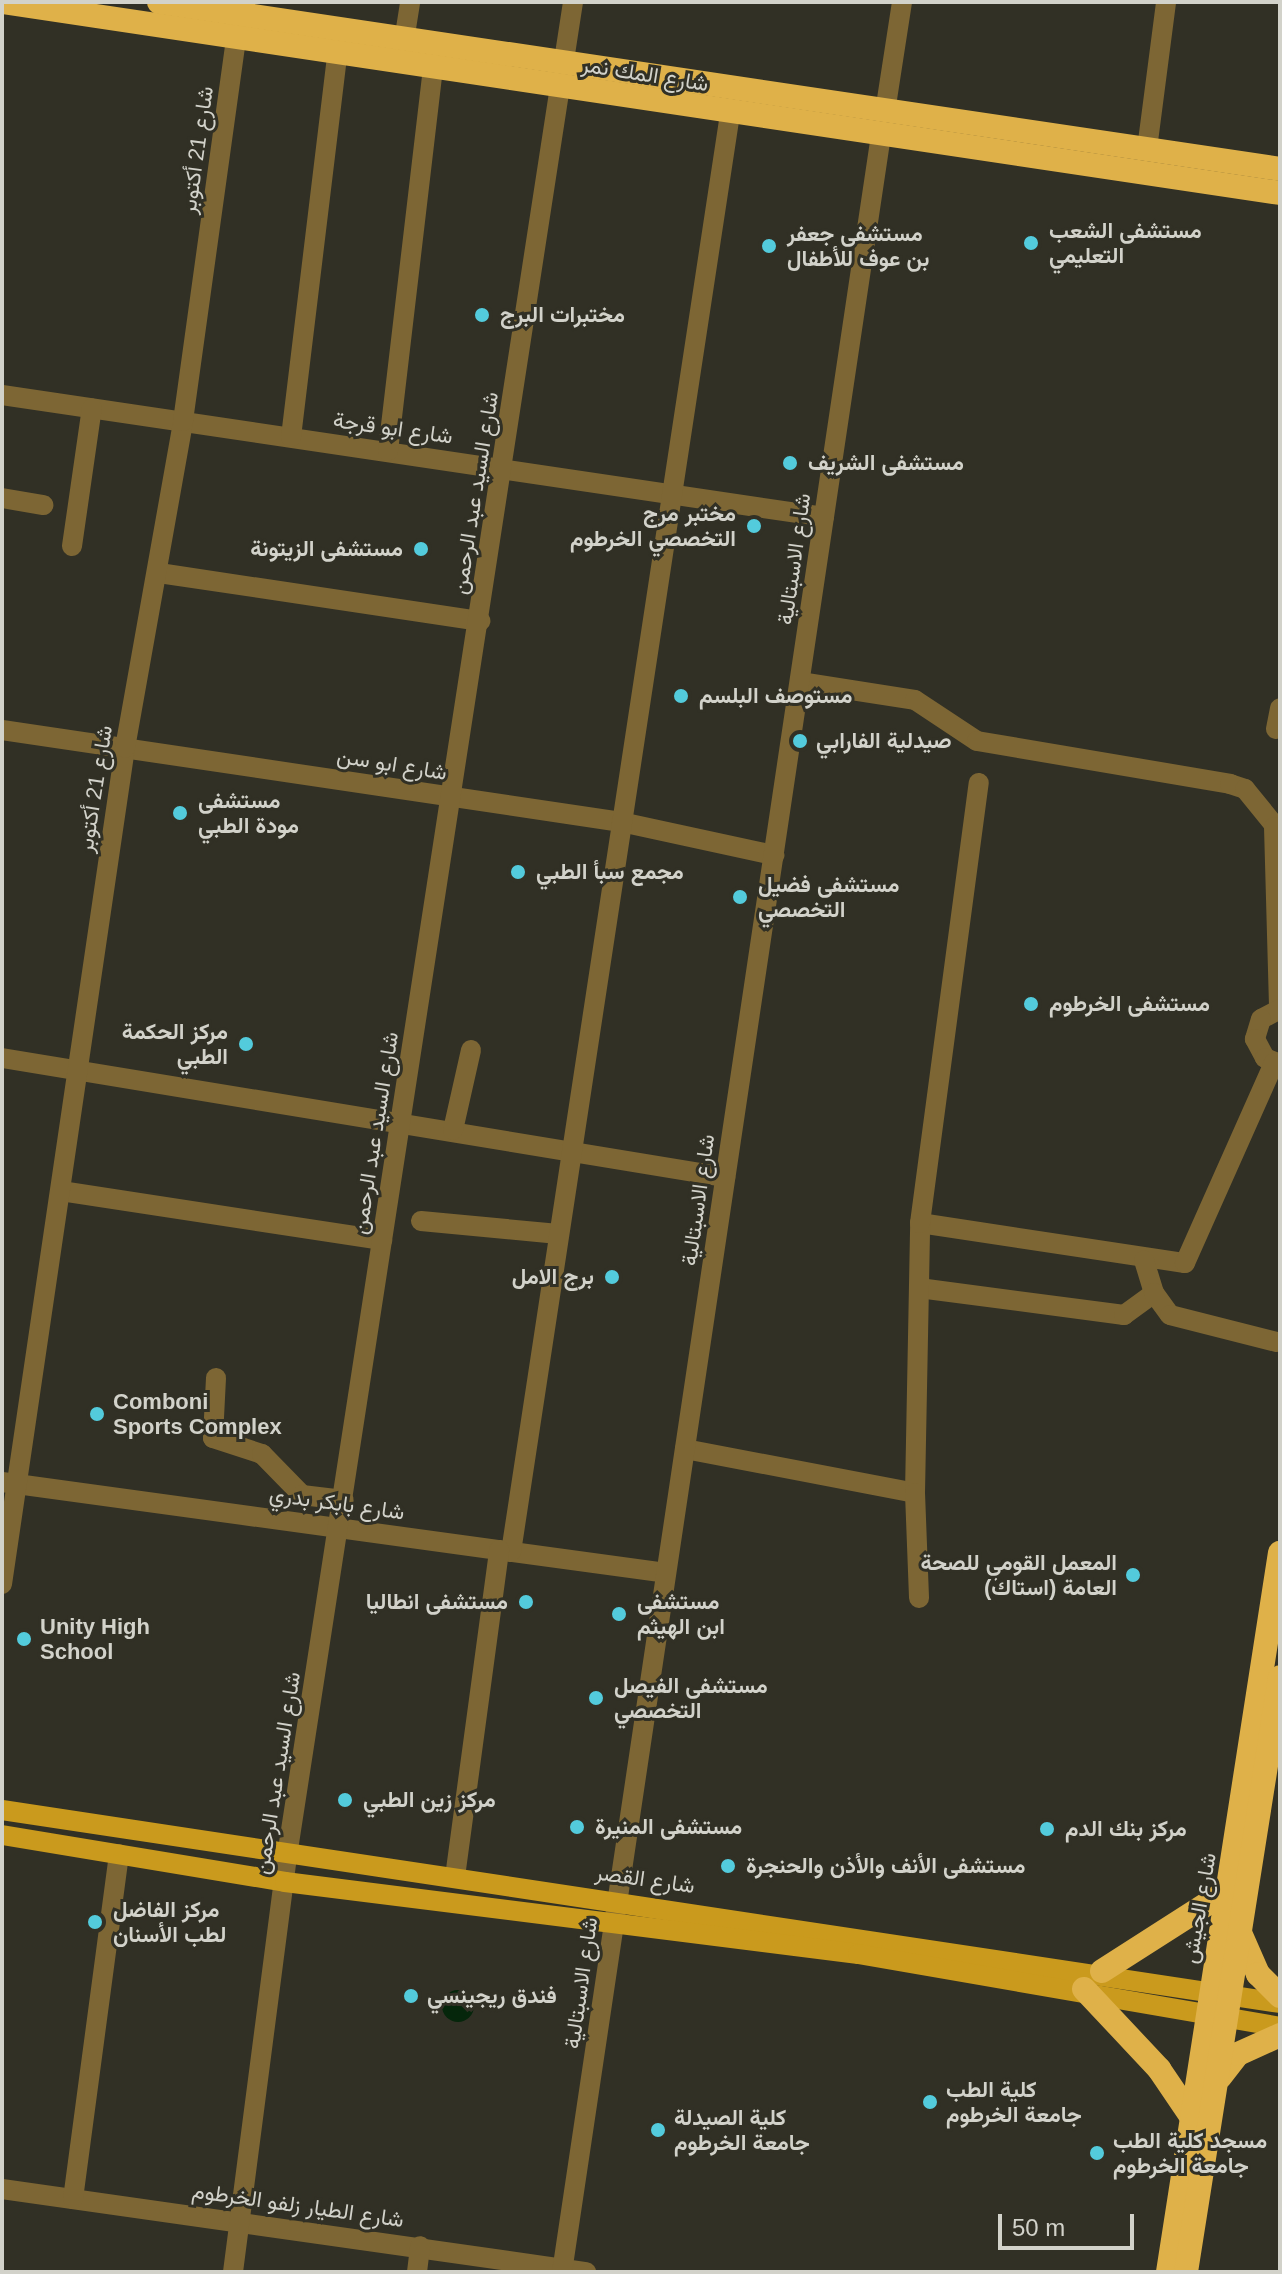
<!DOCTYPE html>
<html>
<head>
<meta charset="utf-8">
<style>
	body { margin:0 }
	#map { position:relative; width:1282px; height:2274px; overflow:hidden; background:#313025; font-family:Arial,Vazirmatn,sans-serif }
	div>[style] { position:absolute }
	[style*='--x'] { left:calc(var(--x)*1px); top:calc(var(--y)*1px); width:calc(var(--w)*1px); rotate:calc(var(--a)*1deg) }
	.water>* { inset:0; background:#05260b }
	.round { border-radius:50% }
	.minor>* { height:20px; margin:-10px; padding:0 10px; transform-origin:10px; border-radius:10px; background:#7d6634 }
	.major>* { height:20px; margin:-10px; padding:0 10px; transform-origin:10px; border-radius:10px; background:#ca9a1d }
	.highway>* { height:24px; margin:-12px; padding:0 12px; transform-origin:12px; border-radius:12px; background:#dfb149 }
	.dots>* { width:22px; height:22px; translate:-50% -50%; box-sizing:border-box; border:4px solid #313025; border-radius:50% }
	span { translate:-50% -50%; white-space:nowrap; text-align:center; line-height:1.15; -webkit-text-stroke:6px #313025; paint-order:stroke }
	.street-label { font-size:22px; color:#d2d2ca }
	.poi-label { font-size:22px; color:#d2d2ca; font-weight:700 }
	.left { translate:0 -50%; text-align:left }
	.right { translate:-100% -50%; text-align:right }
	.frame { position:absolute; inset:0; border:4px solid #d2d2ca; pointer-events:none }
	.scale { position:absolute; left:998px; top:2214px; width:136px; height:36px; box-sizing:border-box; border:4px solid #d2d2ca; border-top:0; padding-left:10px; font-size:24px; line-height:28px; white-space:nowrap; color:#d2d2ca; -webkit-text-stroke:6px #313025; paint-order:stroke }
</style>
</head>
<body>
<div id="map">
	<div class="water">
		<div class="round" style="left:442px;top:1990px;width:32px;height:32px"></div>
	</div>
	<div class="minor">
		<div style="--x:404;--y:41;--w:39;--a:-81"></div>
		<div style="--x:885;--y:112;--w:111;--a:-81.2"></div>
		<div style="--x:1147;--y:149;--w:148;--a:-82.6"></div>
		<div style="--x:2;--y:395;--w:831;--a:8.44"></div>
		<div style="--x:291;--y:437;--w:385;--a:-83.1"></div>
		<div style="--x:388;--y:451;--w:384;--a:-83.3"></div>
		<div style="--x:2;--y:498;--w:42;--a:9.7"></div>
		<div style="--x:72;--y:546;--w:139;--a:-81.8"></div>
		<div style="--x:159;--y:573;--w:325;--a:8.5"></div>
		<div style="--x:800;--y:682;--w:116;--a:8.9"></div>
		<div style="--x:915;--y:700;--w:74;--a:33.5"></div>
		<div style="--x:977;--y:741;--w:257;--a:9.6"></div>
		<div style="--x:1230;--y:784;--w:16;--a:18"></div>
		<div style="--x:1245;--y:789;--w:55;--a:50.9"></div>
		<div style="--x:1276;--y:729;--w:21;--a:-79"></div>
		<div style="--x:2;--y:730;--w:626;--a:8.45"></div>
		<div style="--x:621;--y:822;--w:157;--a:12.2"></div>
		<div style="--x:1274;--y:827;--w:182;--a:88.4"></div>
		<div style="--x:1280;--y:1009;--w:21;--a:152"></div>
		<div style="--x:1261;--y:1019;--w:21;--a:107"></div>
		<div style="--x:1255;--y:1039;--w:21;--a:62"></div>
		<div style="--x:1265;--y:1058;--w:16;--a:22"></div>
		<div style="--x:2;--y:1058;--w:733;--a:9.35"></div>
		<div style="--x:453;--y:1130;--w:82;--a:-77.3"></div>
		<div style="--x:61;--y:1191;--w:325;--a:8.7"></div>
		<div style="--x:421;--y:1221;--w:138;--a:5.4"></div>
		<div style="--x:920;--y:1223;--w:268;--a:8.6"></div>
		<div style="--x:1185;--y:1263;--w:219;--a:-66"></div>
		<div style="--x:919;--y:1288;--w:207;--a:7.5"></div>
		<div style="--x:1124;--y:1315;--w:37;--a:-36"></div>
		<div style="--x:1154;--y:1293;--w:34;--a:-107"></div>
		<div style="--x:1154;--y:1293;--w:27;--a:54"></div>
		<div style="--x:1170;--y:1315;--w:110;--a:14.2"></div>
		<div style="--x:216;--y:1378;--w:60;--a:92.9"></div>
		<div style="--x:213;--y:1438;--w:52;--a:18.1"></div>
		<div style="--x:262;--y:1454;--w:57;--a:45.7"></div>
		<div style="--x:302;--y:1495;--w:42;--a:6.8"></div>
		<div style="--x:685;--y:1449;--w:234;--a:10.8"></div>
		<div style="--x:915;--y:1493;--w:270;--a:-88.9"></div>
		<div style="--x:920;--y:1223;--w:444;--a:-82.4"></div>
		<div style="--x:2;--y:1482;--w:670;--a:7.8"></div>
		<div style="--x:915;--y:1493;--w:105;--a:87.8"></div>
		<div style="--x:511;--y:1552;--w:1455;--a:-81.34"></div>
		<div style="--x:2;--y:1584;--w:845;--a:-81.63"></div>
		<div style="--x:125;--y:748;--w:332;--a:-79.9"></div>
		<div style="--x:183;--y:421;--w:423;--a:-82.1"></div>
		<div style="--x:455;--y:1877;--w:330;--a:-82.3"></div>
		<div style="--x:2;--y:2189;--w:590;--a:8.09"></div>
		<div style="--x:73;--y:2199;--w:348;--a:-82.4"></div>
		<div style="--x:233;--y:2272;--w:419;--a:-82.6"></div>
		<div style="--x:287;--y:1856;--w:1876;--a:-81.23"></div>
		<div style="--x:417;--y:2272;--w:26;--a:-83"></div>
		<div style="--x:562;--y:2272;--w:2161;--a:-81.51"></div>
	</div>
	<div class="major">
		<div style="--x:2;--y:1810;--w:1292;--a:8.59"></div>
		<div style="--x:2;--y:1835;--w:287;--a:9.4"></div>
		<div style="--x:285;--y:1882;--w:578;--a:7.16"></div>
		<div style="--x:858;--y:1954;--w:428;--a:9.8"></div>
	</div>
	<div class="highway">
		<div style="--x:2;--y:2;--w:1292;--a:8.5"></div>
		<div style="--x:159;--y:2;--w:1133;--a:8.47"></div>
		<div style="--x:1241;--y:1935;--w:43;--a:66.4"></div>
		<div style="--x:1258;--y:1974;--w:31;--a:45"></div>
		<div style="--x:1102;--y:1971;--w:152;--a:-32.6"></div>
		<div style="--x:1084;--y:1989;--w:110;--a:46.8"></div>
		<div style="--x:1159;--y:2069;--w:57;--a:55.8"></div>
		<div style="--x:1220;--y:2077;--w:29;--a:-52"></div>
		<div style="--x:1238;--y:2054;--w:46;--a:-24.3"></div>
		<div style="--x:1168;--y:2272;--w:728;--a:-81.15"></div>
		<div style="--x:1186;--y:2272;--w:602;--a:-81.02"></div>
	</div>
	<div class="dots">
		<div style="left:1031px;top:243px;background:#53cbdc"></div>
		<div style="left:769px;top:246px;background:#53cbdc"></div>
		<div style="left:482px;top:315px;background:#53cbdc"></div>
		<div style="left:790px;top:463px;background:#53cbdc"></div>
		<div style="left:754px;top:526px;background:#53cbdc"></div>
		<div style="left:421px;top:549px;background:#53cbdc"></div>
		<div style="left:681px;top:696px;background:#53cbdc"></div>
		<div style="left:800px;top:741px;background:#53cbdc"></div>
		<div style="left:180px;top:813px;background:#53cbdc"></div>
		<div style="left:518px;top:872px;background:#53cbdc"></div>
		<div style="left:740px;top:897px;background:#53cbdc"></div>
		<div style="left:1031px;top:1004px;background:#53cbdc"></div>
		<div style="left:246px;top:1044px;background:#53cbdc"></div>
		<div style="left:612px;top:1277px;background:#53cbdc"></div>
		<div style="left:97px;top:1414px;background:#53cbdc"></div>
		<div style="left:1133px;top:1575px;background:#53cbdc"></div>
		<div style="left:526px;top:1602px;background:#53cbdc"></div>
		<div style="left:619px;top:1614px;background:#53cbdc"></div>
		<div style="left:24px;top:1639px;background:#53cbdc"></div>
		<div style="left:596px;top:1698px;background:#53cbdc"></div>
		<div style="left:345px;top:1800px;background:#53cbdc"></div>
		<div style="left:577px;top:1827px;background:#53cbdc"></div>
		<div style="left:1047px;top:1829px;background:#53cbdc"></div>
		<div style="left:728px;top:1866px;background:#53cbdc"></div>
		<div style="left:95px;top:1922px;background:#53cbdc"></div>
		<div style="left:411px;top:1996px;background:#53cbdc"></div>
		<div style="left:930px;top:2102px;background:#53cbdc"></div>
		<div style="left:658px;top:2130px;background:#53cbdc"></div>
		<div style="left:1097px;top:2153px;background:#53cbdc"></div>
	</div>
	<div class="street-label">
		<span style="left:645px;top:74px;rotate:9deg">شارع المك نمر</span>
		<span style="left:197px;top:150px;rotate:-82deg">شارع 21 أكتوبر</span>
		<span style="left:393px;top:428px;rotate:8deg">شارع ابو قرجة</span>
		<span style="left:475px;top:493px;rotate:-81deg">شارع السيد عبد الرحمن</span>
		<span style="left:794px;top:559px;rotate:-82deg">شارع الاسبتالية</span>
		<span style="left:392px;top:764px;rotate:9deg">شارع ابو سن</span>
		<span style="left:95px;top:789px;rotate:-81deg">شارع 21 أكتوبر</span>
		<span style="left:375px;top:1133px;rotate:-81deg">شارع السيد عبد الرحمن</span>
		<span style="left:698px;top:1200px;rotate:-82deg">شارع الاسبتالية</span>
		<span style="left:337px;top:1503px;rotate:8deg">شارع بابكر بدري</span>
		<span style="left:277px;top:1773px;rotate:-81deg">شارع السيد عبد الرحمن</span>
		<span style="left:645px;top:1879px;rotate:8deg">شارع القصر</span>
		<span style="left:1199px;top:1908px;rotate:-80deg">شارع الجيش</span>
		<span style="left:581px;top:1983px;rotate:-82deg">شارع الاسبتالية</span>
		<span style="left:298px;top:2205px;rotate:8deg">شارع الطيار زلفو الخرطوم</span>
	</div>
	<div class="poi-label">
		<span class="left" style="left:1049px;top:243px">مستشفى الشعب<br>التعليمي</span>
		<span class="left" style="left:787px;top:246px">مستشفى جعفر<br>بن عوف للأطفال</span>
		<span class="left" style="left:500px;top:315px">مختبرات البرج</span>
		<span class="left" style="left:808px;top:463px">مستشفى الشريف</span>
		<span class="right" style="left:736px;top:526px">مختبر مرج<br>التخصصي الخرطوم</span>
		<span class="right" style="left:403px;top:549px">مستشفى الزيتونة</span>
		<span class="left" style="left:699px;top:696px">مستوصف البلسم</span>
		<span class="left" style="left:816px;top:741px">صيدلية الفارابي</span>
		<span class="left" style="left:198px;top:813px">مستشفى<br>مودة الطبي</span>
		<span class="left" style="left:536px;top:872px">مجمع سبأ الطبي</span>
		<span class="left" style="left:758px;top:897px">مستشفى فضيل<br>التخصصي</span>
		<span class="left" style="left:1049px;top:1004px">مستشفى الخرطوم</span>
		<span class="right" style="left:228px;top:1044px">مركز الحكمة<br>الطبي</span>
		<span class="right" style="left:594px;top:1277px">برج الامل</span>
		<span class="left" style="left:113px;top:1414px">Comboni<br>Sports Complex</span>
		<span class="right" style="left:1117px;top:1575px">المعمل القومي للصحة<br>العامة (استاك)</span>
		<span class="left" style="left:637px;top:1614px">مستشفى<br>ابن الهيثم</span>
		<span class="right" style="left:508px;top:1602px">مستشفى انطاليا</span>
		<span class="left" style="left:40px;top:1639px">Unity High<br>School</span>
		<span class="left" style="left:614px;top:1698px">مستشفى الفيصل<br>التخصصي</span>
		<span class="left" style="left:363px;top:1800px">مركز زين الطبي</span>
		<span class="left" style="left:595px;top:1827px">مستشفى المنيرة</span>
		<span class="left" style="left:1065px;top:1829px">مركز بنك الدم</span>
		<span class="left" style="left:746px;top:1866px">مستشفى الأنف والأذن والحنجرة</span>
		<span class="left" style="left:113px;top:1922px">مركز الفاضل<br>لطب الأسنان</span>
		<span class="left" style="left:427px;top:1996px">فندق ريجينسي</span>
		<span class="left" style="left:946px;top:2102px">كلية الطب<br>جامعة الخرطوم</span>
		<span class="left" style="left:674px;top:2130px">كلية الصيدلة<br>جامعة الخرطوم</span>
		<span class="left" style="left:1113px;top:2153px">مسجد كلية الطب<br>جامعة الخرطوم</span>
	</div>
	<div class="frame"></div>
	<div class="scale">50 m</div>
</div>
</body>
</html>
